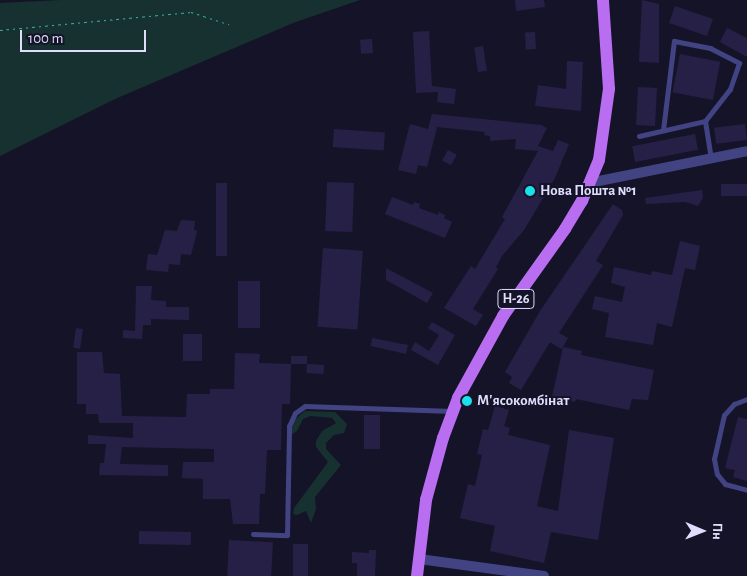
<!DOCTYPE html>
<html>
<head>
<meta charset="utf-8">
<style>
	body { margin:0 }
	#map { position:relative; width:747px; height:576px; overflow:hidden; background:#151328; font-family:"Alegreya Sans",sans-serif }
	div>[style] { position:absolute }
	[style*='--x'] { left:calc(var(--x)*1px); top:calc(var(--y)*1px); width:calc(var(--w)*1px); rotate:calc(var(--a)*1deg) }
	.green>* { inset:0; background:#16312f }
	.building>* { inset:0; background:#262047; transform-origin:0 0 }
	.path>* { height:1px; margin-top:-0.5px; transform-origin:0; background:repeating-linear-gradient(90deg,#3cb1a3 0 2.5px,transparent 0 6.5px) }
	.lane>* { height:5px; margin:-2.5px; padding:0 2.5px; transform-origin:2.5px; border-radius:2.5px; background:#424383 }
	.street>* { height:10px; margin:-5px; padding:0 5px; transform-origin:5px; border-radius:5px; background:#424383 }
	.primary>* { height:12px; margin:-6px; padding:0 6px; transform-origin:6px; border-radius:6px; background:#b96ef2 }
	.dots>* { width:14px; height:14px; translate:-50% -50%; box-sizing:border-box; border:2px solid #151328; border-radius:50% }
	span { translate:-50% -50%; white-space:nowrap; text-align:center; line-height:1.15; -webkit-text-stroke:4px #151328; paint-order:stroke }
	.shield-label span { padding:1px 4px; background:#151328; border:1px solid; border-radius:4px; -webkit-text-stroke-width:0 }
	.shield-label { font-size:14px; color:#deddfc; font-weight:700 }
	.poi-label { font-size:15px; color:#deddfc; font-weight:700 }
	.left { translate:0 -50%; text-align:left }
	.north { position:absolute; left:677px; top:506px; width:50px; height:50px; -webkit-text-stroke:4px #151328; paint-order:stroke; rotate:91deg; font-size:14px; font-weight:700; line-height:20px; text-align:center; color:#deddfc }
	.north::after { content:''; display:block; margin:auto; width:18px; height:22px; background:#deddfc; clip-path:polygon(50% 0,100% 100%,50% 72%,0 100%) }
	.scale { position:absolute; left:20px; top:30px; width:126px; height:22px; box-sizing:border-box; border:2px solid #deddfc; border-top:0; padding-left:6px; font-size:15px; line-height:18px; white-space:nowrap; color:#deddfc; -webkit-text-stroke:4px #151328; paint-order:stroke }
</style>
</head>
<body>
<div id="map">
	<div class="green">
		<div style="clip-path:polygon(61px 0,360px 0,293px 23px,115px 99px,0 156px,0 3px)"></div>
		<div style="clip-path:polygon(305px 411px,335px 412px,347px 424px,344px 433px,334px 435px,326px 443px,326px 449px,341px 465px,315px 497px,316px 509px,311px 523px,306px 511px,297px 515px,293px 514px,294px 508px,328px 462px,316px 447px,316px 441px,322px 431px,336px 423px,332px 418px,310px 416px,303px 419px,297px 431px,291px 435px,293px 421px)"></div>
	</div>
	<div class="building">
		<div style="clip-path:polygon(515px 0,544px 0,545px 7px,516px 11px)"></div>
		<div style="clip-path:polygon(642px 0,659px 4px,659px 63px,639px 62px)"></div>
		<div style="left:675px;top:6px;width:40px;height:18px;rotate:19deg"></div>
		<div style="clip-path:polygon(727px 28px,747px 38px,747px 57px,720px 42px)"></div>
		<div style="clip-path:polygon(429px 31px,432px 86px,456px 89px,454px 104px,437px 102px,438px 92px,416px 93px,413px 32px)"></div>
		<div style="left:535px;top:32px;width:17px;height:10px;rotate:87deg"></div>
		<div style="left:372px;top:39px;width:14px;height:12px;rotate:86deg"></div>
		<div style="left:483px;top:46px;width:25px;height:9px;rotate:81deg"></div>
		<div style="left:680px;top:54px;width:41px;height:39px;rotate:11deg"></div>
		<div style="clip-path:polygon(567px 61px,583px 62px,581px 111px,535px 106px,538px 85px,566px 89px)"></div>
		<div style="left:638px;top:87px;width:19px;height:38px;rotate:3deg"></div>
		<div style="clip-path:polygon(432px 114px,541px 125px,547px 128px,538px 146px,553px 151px,558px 140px,569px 144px,555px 178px,524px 230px,502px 256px,496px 267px,498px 269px,473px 309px,483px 315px,476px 326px,444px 308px,471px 266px,475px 269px,505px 219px,502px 217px,538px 151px,515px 149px,516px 139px,490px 141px,490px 136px,484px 135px,485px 132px,437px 127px,427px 167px,418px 165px,416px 174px,398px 170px,410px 124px,428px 129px)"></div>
		<div style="left:745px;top:124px;width:16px;height:31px;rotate:83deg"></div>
		<div style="left:334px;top:129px;width:51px;height:18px;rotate:4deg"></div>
		<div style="left:695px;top:134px;width:16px;height:64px;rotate:79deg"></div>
		<div style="left:448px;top:150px;width:10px;height:12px;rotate:29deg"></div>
		<div style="left:327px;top:182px;width:27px;height:49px;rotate:2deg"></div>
		<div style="left:216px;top:183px;width:11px;height:73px"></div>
		<div style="left:747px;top:184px;width:12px;height:26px;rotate:90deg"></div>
		<div style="clip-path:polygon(702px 190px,703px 198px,698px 206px,685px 202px,646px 204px,645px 198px)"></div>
		<div style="clip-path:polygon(392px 197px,413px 205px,414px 202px,420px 204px,419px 208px,438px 215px,439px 212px,445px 215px,444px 218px,452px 222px,445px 238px,385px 214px)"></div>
		<div style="clip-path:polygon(613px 204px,622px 210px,623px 215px,596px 261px,603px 265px,559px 333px,568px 338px,563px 347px,582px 351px,581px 355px,654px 370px,648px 400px,632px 399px,629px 410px,576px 399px,575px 402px,552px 397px,563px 347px,561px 349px,550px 342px,521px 390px,509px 383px,512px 377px,505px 372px,540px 311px)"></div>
		<div style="clip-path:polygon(181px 220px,195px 221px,194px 230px,197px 231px,191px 255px,181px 254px,180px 265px,169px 264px,168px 272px,146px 270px,148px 254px,157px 255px,165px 230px,177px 231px)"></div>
		<div style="clip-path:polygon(680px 241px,700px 246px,695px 270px,685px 268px,672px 327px,657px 323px,653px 345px,605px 337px,609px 313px,592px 309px,595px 296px,622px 302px,625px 287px,611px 283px,614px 267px,651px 275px,652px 271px,672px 275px)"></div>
		<div style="left:323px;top:248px;width:40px;height:79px;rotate:4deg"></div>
		<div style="clip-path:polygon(386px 268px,433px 293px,427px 303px,386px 280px)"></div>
		<div style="left:238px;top:281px;width:22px;height:47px"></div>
		<div style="clip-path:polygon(136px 286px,152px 286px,151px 300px,166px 301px,166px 307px,189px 307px,189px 320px,151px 319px,151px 325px,143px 325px,142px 339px,123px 338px,123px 330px,135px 331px)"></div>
		<div style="clip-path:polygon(432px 322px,455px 335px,438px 365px,411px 350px,415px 342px,429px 351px,439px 335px,428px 328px)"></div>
		<div style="left:76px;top:328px;width:7px;height:20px;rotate:8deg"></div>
		<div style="left:183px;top:334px;width:19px;height:27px"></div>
		<div style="clip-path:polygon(372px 338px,408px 345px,406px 354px,371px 346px)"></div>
		<div style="clip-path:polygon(77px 352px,102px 352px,104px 373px,120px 374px,122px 416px,186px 417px,187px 394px,210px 394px,210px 389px,234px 389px,235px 353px,260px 354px,259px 363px,291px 364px,290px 404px,282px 404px,281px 450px,267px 450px,265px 494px,260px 494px,259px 524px,233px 524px,230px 499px,203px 499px,203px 479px,182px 478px,183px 462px,214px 462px,214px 449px,122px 447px,120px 464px,168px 465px,168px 476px,99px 475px,100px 463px,104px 463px,106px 444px,88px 444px,88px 435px,133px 438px,133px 423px,99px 423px,98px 414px,86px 414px,86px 404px,77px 404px)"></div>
		<div style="left:307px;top:356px;width:8px;height:16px;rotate:90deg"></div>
		<div style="left:307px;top:364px;width:17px;height:9px;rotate:3deg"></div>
		<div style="clip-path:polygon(495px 406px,509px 410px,504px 426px,510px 428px,508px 435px,550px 445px,537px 506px,558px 511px,569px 430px,614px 438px,598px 540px,551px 532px,544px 563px,490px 551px,495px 526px,460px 518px,468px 484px,475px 486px,482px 455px,477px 454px,483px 429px,488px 430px)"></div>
		<div style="left:364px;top:415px;width:16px;height:34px"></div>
		<div style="clip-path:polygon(738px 417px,747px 419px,747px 481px,733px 477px,735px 470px,725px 468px)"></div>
		<div style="left:139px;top:531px;width:52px;height:13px;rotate:1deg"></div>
		<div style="left:229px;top:540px;width:44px;height:36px;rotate:3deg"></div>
		<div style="left:293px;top:544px;width:15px;height:32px"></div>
		<div style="clip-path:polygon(369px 550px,376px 550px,375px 576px,357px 576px,357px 563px,352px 563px,352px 552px,369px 553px)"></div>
	</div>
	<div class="path">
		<div style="--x:0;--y:30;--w:192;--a:-5.4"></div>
		<div style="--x:191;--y:12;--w:40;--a:18"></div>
	</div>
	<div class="lane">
		<div style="--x:663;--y:130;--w:90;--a:-83"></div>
		<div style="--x:674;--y:41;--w:37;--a:11"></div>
		<div style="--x:710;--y:48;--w:33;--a:27"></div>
		<div style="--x:739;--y:63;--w:28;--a:109"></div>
		<div style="--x:730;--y:89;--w:41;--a:128"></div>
		<div style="--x:639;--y:136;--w:68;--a:-12.8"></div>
		<div style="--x:705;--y:121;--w:37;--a:81"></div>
		<div style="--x:747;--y:399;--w:14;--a:159"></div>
		<div style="--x:734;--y:404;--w:15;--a:132"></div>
		<div style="--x:724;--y:415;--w:45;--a:102.8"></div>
		<div style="--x:714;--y:459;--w:15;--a:79"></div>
		<div style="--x:717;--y:474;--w:13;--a:51"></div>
		<div style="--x:725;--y:484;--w:23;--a:15"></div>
		<div style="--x:253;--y:534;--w:34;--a:2"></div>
		<div style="--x:287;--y:535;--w:109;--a:-88.9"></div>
		<div style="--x:289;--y:426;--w:14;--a:-65"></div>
		<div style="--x:295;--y:413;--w:12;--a:-35"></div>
		<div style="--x:305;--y:406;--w:148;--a:1.9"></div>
	</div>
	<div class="street">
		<div style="--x:589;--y:183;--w:161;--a:-11.4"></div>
		<div style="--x:419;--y:559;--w:126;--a:7.7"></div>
	</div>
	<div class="primary">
		<div style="--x:417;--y:576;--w:77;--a:-83.2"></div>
		<div style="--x:426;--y:500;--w:64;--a:-74.7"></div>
		<div style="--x:443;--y:438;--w:43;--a:-69.4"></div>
		<div style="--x:458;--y:398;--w:94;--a:-61.2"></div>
		<div style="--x:503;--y:316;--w:107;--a:-54.5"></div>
		<div style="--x:565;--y:229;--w:33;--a:-59"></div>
		<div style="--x:582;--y:201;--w:44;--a:-67.5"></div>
		<div style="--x:599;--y:160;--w:72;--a:-82"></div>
		<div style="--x:609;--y:89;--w:89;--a:-93.9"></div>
	</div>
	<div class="dots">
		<div style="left:530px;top:191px;background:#1ae2eb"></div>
		<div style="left:467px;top:401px;background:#1ae2eb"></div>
	</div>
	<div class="shield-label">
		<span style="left:516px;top:299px">Н-26</span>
	</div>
	<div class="poi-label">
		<span class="left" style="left:540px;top:191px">Нова Пошта №1</span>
		<span class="left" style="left:477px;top:401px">М'ясокомбінат</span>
	</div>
	<div class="north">Пн</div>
	<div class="scale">100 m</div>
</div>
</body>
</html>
